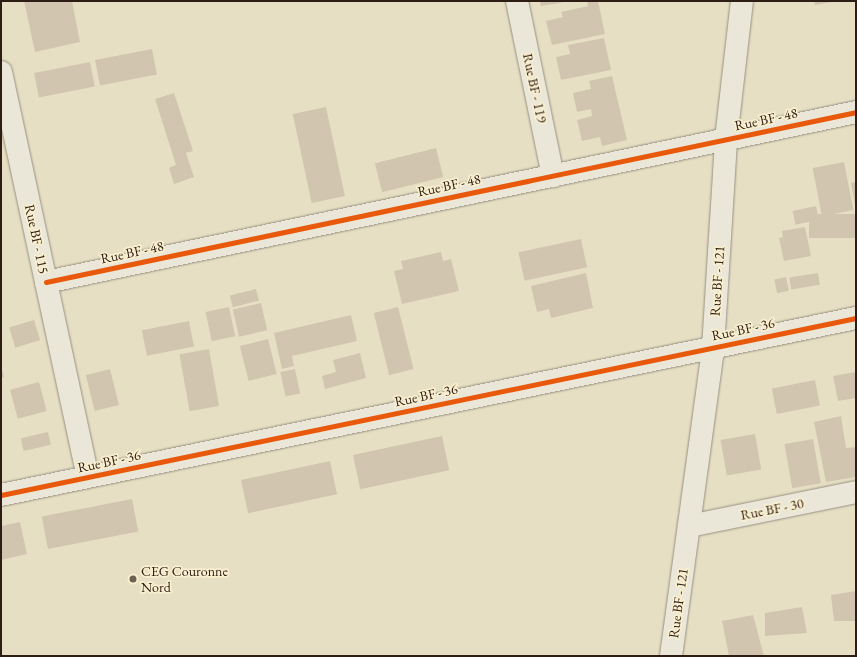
<!DOCTYPE html>
<html>
<head>
<meta charset="utf-8">
<style>
	body { margin:0 }
	#map { position:relative; width:857px; height:657px; overflow:hidden; background:#e7dfc4; font-family:"EB Garamond",serif }
	div>[style] { position:absolute }
	[style*='--x'] { left:calc(var(--x)*1px); top:calc(var(--y)*1px); width:calc(var(--w)*1px); rotate:calc(var(--a)*1deg) }
	.building>* { inset:0; background:#d2c5b0; transform-origin:0 0 }
	.roads { filter:drop-shadow(0 0 1px #979080) drop-shadow(0 0 1px #979080) }
	.street>* { height:22px; margin:-11px; padding:0 11px; transform-origin:11px; border-radius:11px; background:#eae7d9 }
	.cycleway>* { height:5px; margin:-2.5px; padding:0 2.5px; transform-origin:2.5px; border-radius:2.5px; background:#e8590c }
	.dots>* { width:11px; height:11px; translate:-50% -50%; box-sizing:border-box; border:2px solid #f9efcf; border-radius:50% }
	span { translate:-50% -50%; white-space:nowrap; text-align:center; line-height:1.15; -webkit-text-stroke:3.5px #f9efcf; paint-order:stroke }
	.street-label { font-size:14px; color:#2e1d15 }
	.poi-label { font-size:14px; color:#2e1d15 }
	.left { translate:0 -50%; text-align:left }
	.frame { position:absolute; inset:0; border:2px solid #2e1d15; pointer-events:none }
</style>
</head>
<body>
<div id="map">
	<div class="building">
		<div style="clip-path:polygon(24px 1px,72px 1px,80px 42px,35px 52px)"></div>
		<div style="clip-path:polygon(540px 1px,565px 1px,565px 2px,541px 6px)"></div>
		<div style="clip-path:polygon(587px 1px,598px 1px,605px 34px,552px 45px,546px 21px,563px 17px,561px 12px,588px 6px)"></div>
		<div style="clip-path:polygon(814px 1px,832px 1px,832px 2px,815px 5px)"></div>
		<div style="clip-path:polygon(604px 38px,611px 70px,561px 80px,556px 57px,570px 54px,568px 45px)"></div>
		<div style="left:152px;top:49px;width:26px;height:58px;rotate:79deg"></div>
		<div style="left:90px;top:62px;width:25px;height:57px;rotate:79deg"></div>
		<div style="clip-path:polygon(612px 76px,627px 140px,602px 146px,600px 137px,582px 141px,577px 120px,592px 116px,591px 109px,577px 112px,573px 93px,591px 89px,589px 81px)"></div>
		<div style="clip-path:polygon(174px 93px,193px 151px,186px 153px,194px 177px,174px 184px,169px 168px,176px 165px,155px 99px)"></div>
		<div style="left:326px;top:107px;width:91px;height:34px;rotate:78deg"></div>
		<div style="left:436px;top:148px;width:30px;height:63px;rotate:76deg"></div>
		<div style="left:844px;top:162px;width:49px;height:32px;rotate:79deg"></div>
		<div style="clip-path:polygon(856px 182px,856px 205px,855px 205px,851px 183px)"></div>
		<div style="left:816px;top:206px;width:14px;height:24px;rotate:78deg"></div>
		<div style="left:856px;top:214px;width:24px;height:47px;rotate:90deg"></div>
		<div style="clip-path:polygon(805px 227px,811px 256px,784px 261px,779px 238px,783px 237px,782px 231px)"></div>
		<div style="left:581px;top:239px;width:29px;height:64px;rotate:78deg"></div>
		<div style="clip-path:polygon(441px 252px,443px 261px,451px 259px,459px 291px,402px 304px,394px 271px,403px 269px,401px 261px)"></div>
		<div style="clip-path:polygon(586px 273px,593px 308px,551px 318px,549px 309px,537px 312px,531px 286px)"></div>
		<div style="left:818px;top:273px;width:12px;height:29px;rotate:81deg"></div>
		<div style="left:786px;top:277px;width:14px;height:12px;rotate:78deg"></div>
		<div style="left:256px;top:289px;width:12px;height:27px;rotate:76deg"></div>
		<div style="left:261px;top:303px;width:28px;height:29px;rotate:77deg"></div>
		<div style="left:229px;top:307px;width:30px;height:24px;rotate:78deg"></div>
		<div style="left:398px;top:307px;width:64px;height:25px;rotate:76deg"></div>
		<div style="clip-path:polygon(351px 315px,357px 341px,292px 356px,294px 366px,282px 369px,274px 333px)"></div>
		<div style="left:34px;top:320px;width:21px;height:26px;rotate:73deg"></div>
		<div style="left:189px;top:321px;width:26px;height:48px;rotate:79deg"></div>
		<div style="left:268px;top:339px;width:36px;height:29px;rotate:76deg"></div>
		<div style="left:209px;top:349px;width:58px;height:30px;rotate:80deg"></div>
		<div style="clip-path:polygon(360px 353px,366px 378px,325px 389px,322px 376px,336px 372px,333px 360px)"></div>
		<div style="clip-path:polygon(1px 366px,4px 377px,1px 378px)"></div>
		<div style="left:110px;top:369px;width:37px;height:25px;rotate:76deg"></div>
		<div style="left:295px;top:369px;width:25px;height:15px;rotate:78deg"></div>
		<div style="clip-path:polygon(856px 372px,856px 398px,838px 401px,833px 376px)"></div>
		<div style="left:815px;top:380px;width:26px;height:44px;rotate:79deg"></div>
		<div style="left:39px;top:382px;width:30px;height:30px;rotate:75deg"></div>
		<div style="clip-path:polygon(841px 416px,846px 448px,856px 447px,856px 477px,826px 482px,814px 422px)"></div>
		<div style="left:48px;top:432px;width:13px;height:28px;rotate:77deg"></div>
		<div style="left:755px;top:434px;width:36px;height:35px;rotate:80deg"></div>
		<div style="left:442px;top:436px;width:35px;height:91px;rotate:78deg"></div>
		<div style="left:813px;top:439px;width:45px;height:29px;rotate:80deg"></div>
		<div style="left:330px;top:461px;width:34px;height:91px;rotate:78deg"></div>
		<div style="left:132px;top:499px;width:33px;height:92px;rotate:79deg"></div>
		<div style="clip-path:polygon(20px 522px,27px 554px,1px 560px,1px 526px)"></div>
		<div style="clip-path:polygon(856px 591px,856px 621px,834px 621px,831px 595px)"></div>
		<div style="clip-path:polygon(802px 607px,807px 633px,765px 636px,765px 613px)"></div>
		<div style="clip-path:polygon(753px 615px,764px 656px,729px 656px,722px 621px)"></div>
	</div>
	<div class="roads">
		<div class="street">
			<div style="--x:517;--y:1;--w:179;--a:78.4"></div>
			<div style="--x:1;--y:72;--w:414;--a:77.9"></div>
			<div style="--x:46;--y:282;--w:828;--a:-11.85"></div>
			<div style="--x:1;--y:495;--w:873;--a:-11.7"></div>
			<div style="--x:689;--y:526;--w:170;--a:-11.5"></div>
			<div style="--x:671;--y:656;--w:311;--a:-82.2"></div>
			<div style="--x:713;--y:348;--w:209;--a:-86.4"></div>
			<div style="--x:726;--y:139;--w:139;--a:-83.4"></div>
		</div>
	</div>
	<div class="cycleway">
		<div style="--x:46;--y:282;--w:828;--a:-11.85"></div>
		<div style="--x:1;--y:495;--w:873;--a:-11.7"></div>
	</div>
	<div class="dots">
		<div style="left:133px;top:579px;background:#6f6152"></div>
	</div>
	<div class="street-label">
		<span style="left:535px;top:88px;rotate:78deg">Rue BF - 119</span>
		<span style="left:766px;top:119px;rotate:-12deg">Rue BF - 48</span>
		<span style="left:449px;top:185px;rotate:-12deg">Rue BF - 48</span>
		<span style="left:37px;top:239px;rotate:78deg">Rue BF - 115</span>
		<span style="left:132px;top:252px;rotate:-12deg">Rue BF - 48</span>
		<span style="left:717px;top:281px;rotate:-86deg">Rue BF - 121</span>
		<span style="left:743px;top:329px;rotate:-12deg">Rue BF - 36</span>
		<span style="left:426px;top:395px;rotate:-12deg">Rue BF - 36</span>
		<span style="left:109px;top:461px;rotate:-12deg">Rue BF - 36</span>
		<span style="left:772px;top:509px;rotate:-11deg">Rue BF - 30</span>
		<span style="left:678px;top:603px;rotate:-82deg">Rue BF - 121</span>
	</div>
	<div class="poi-label">
		<span class="left" style="left:141px;top:579px">CEG Couronne<br>Nord</span>
	</div>
	<div class="frame"></div>
</div>
</body>
</html>
